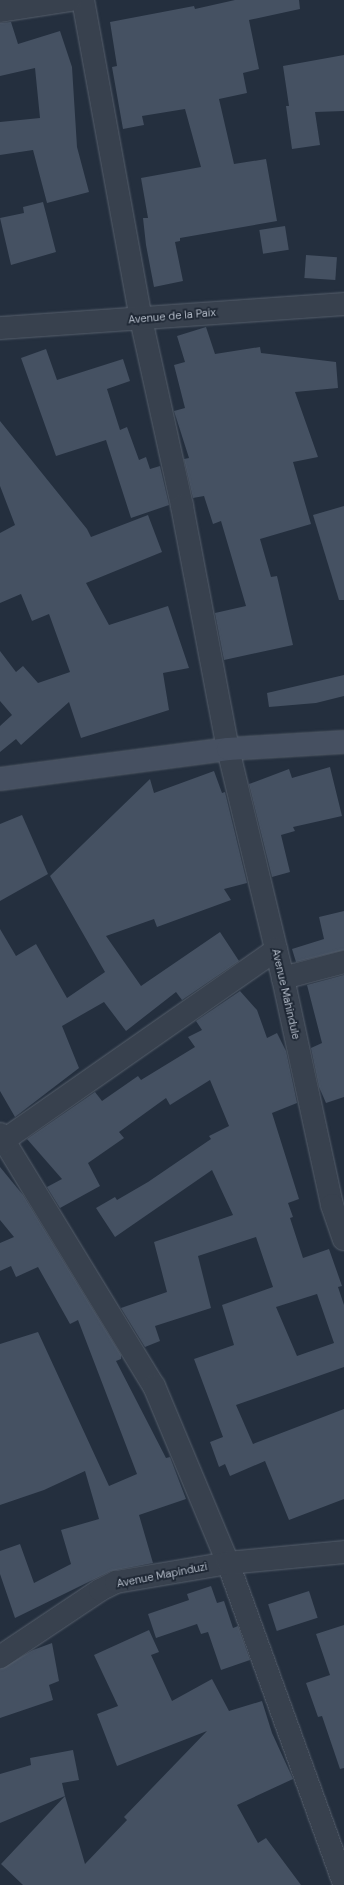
<!DOCTYPE html>
<html>
<head>
<meta charset="utf-8">
<style>
	body { margin:0 }
	#map { position:relative; width:344px; height:1885px; overflow:hidden; background:#242f3e; font-family:"DM Sans",sans-serif }
	div>[style] { position:absolute }
	[style*='--x'] { left:calc(var(--x)*1px); top:calc(var(--y)*1px); width:calc(var(--w)*1px); rotate:calc(var(--a)*1deg) }
	.building>* { inset:0; background:#455162; transform-origin:0 0 }
	.roads { filter:drop-shadow(0 0 1px #565f6c) drop-shadow(0 0 1px #565f6c) }
	.minor>* { height:22px; margin:-11px; padding:0 11px; transform-origin:11px; border-radius:11px; background:#38414e }
	.secondary>* { height:22px; margin:-11px; padding:0 11px; transform-origin:11px; border-radius:11px; background:#465061 }
	span { translate:-50% -50%; white-space:nowrap; text-align:center; line-height:1.15; -webkit-text-stroke:3.5px #1d2633; paint-order:stroke }
	.street-label { font-size:11px; color:#b4bcc9 }
</style>
</head>
<body>
<div id="map">
	<div class="building">
		<div style="clip-path:polygon(235px 0,299px 0,300px 9px,249px 20px,259px 69px,243px 73px,247px 93px,219px 99px,234px 164px,266px 159px,277px 221px,180px 238px,180px 241px,175px 242px,183px 281px,154px 287px,146px 245px,143px 218px,148px 218px,141px 178px,201px 167px,185px 109px,142px 116px,144px 125px,123px 129px,112px 67px,117px 66px,110px 22px,194px 6px,195px 9px)"></div>
		<div style="clip-path:polygon(11px 22px,18px 44px,60px 31px,72px 67px,77px 147px,89px 192px,47px 203px,33px 150px,0 155px,0 122px,40px 118px,35px 68px,0 76px,0 23px)"></div>
		<div style="clip-path:polygon(344px 55px,344px 111px,315px 112px,320px 145px,292px 149px,286px 106px,289px 106px,283px 66px)"></div>
		<div style="clip-path:polygon(43px 202px,56px 252px,11px 265px,0 218px,24px 213px,23px 207px)"></div>
		<div style="left:285px;top:226px;width:24px;height:26px;rotate:81deg"></div>
		<div style="left:306px;top:255px;width:31px;height:23px;rotate:4deg"></div>
		<div style="clip-path:polygon(206px 327px,215px 354px,260px 347px,261px 353px,336px 362px,338px 388px,295px 392px,318px 457px,293px 462px,311px 524px,260px 539px,271px 577px,277px 576px,293px 645px,224px 660px,215px 613px,246px 606px,221px 521px,213px 524px,204px 496px,193px 498px,184px 459px,189px 458px,174px 411px,185px 408px,174px 365px,185px 362px,177px 336px)"></div>
		<div style="clip-path:polygon(46px 349px,57px 380px,123px 359px,130px 381px,107px 389px,120px 430px,127px 427px,139px 460px,146px 457px,150px 469px,160px 466px,169px 505px,131px 518px,106px 440px,56px 456px,21px 358px)"></div>
		<div style="clip-path:polygon(0 421px,87px 529px,91px 537px,148px 515px,162px 552px,86px 583px,109px 625px,168px 606px,189px 668px,163px 673px,169px 710px,81px 738px,69px 702px,21px 745px,16px 739px,0 752px,0 726px,12px 715px,0 701px,0 651px,16px 672px,23px 666px,38px 683px,70px 672px,49px 614px,32px 621px,21px 594px,0 603px,0 533px,15px 525px,0 486px)"></div>
		<div style="clip-path:polygon(344px 506px,344px 600px,339px 600px,313px 515px)"></div>
		<div style="clip-path:polygon(344px 675px,344px 696px,316px 703px,269px 707px,267px 693px)"></div>
		<div style="clip-path:polygon(330px 767px,342px 816px,293px 827px,295px 831px,281px 835px,290px 872px,272px 877px,249px 784px,289px 769px,292px 778px)"></div>
		<div style="clip-path:polygon(214px 771px,222px 793px,225px 792px,247px 883px,224px 889px,231px 900px,157px 927px,154px 919px,106px 936px,141px 986px,220px 932px,239px 961px,182px 1000px,176px 992px,126px 1031px,104px 1002px,62px 1026px,79px 1068px,15px 1117px,0 1091px,0 929px,16px 956px,36px 944px,67px 998px,105px 972px,50px 876px,150px 779px,154px 793px)"></div>
		<div style="clip-path:polygon(22px 815px,48px 874px,0 901px,0 824px)"></div>
		<div style="clip-path:polygon(344px 911px,344px 950px,296px 962px,292px 949px,324px 939px,319px 917px)"></div>
		<div style="clip-path:polygon(344px 975px,344px 1097px,326px 1103px,319px 1087px,311px 1048px,322px 1043px,307px 985px)"></div>
		<div style="clip-path:polygon(evenodd,240px 991px,257px 1010px,267px 1038px,277px 1033px,286px 1051px,297px 1103px,272px 1113px,299px 1199px,288px 1203px,293px 1217px,290px 1218px,303px 1258px,329px 1249px,342px 1286px,338px 1287px,344px 1305px,344px 1367px,236px 1405px,253px 1444px,344px 1409px,344px 1499px,289px 1520px,265px 1461px,230px 1476px,225px 1464px,219px 1467px,210px 1442px,223px 1437px,194px 1359px,234px 1345px,222px 1305px,273px 1287px,256px 1237px,198px 1256px,211px 1308px,155px 1326px,160px 1341px,145px 1347px,121px 1308px,167px 1292px,154px 1242px,233px 1215px,212px 1170px,115px 1237px,96px 1208px,115px 1197px,117px 1200px,148px 1182px,211px 1139px,209px 1136px,229px 1126px,210px 1080px,170px 1105px,166px 1098px,119px 1132px,124px 1138px,88px 1163px,100px 1186px,60px 1208px,47px 1187px,62px 1179px,27px 1139px,95px 1092px,102px 1101px,138px 1076px,141px 1080px,195px 1047px,188px 1037px,202px 1030px,196px 1021px,240px 991px,317px 1294px,334px 1343px,297px 1356px,276px 1307px,317px 1294px)"></div>
		<div style="clip-path:polygon(0 1167px,23px 1195px,121px 1355px,121px 1359px,116px 1361px,166px 1458px,170px 1457px,186px 1499px,139px 1515px,153px 1563px,111px 1571px,15px 1618px,0 1574px,0 1551px,20px 1544px,34px 1583px,71px 1564px,61px 1530px,99px 1519px,85px 1471px,44px 1490px,0 1505px,0 1344px,38px 1332px,109px 1486px,137px 1474px,78px 1320px,70px 1324px,38px 1267px,16px 1277px,11px 1266px,0 1271px,0 1243px,14px 1237px,0 1220px)"></div>
		<div style="clip-path:polygon(211px 1586px,217px 1603px,224px 1601px,233px 1628px,238px 1626px,250px 1660px,221px 1670px,208px 1632px,201px 1634px,197px 1624px,156px 1638px,148px 1614px,189px 1600px,187px 1594px)"></div>
		<div style="left:309px;top:1591px;width:28px;height:43px;rotate:72deg"></div>
		<div style="clip-path:polygon(344px 1625px,344px 1768px,340px 1769px,322px 1716px,318px 1717px,306px 1683px,330px 1675px,316px 1634px)"></div>
		<div style="clip-path:polygon(149px 1630px,159px 1652px,151px 1655px,172px 1701px,212px 1679px,229px 1711px,262px 1701px,272px 1733px,293px 1779px,237px 1805px,258px 1843px,266px 1838px,301px 1885px,23px 1885px,1px 1864px,65px 1796px,85px 1864px,127px 1820px,124px 1817px,207px 1731px,117px 1766px,97px 1714px,118px 1706px,94px 1655px)"></div>
		<div style="clip-path:polygon(52px 1643px,59px 1681px,49px 1685px,53px 1700px,0 1718px,0 1669px,33px 1650px)"></div>
		<div style="clip-path:polygon(73px 1750px,79px 1780px,62px 1783px,65px 1796px,0 1823px,0 1774px,31px 1765px,30px 1758px)"></div>
	</div>
	<div class="roads">
		<div class="minor">
			<div style="--x:83;--y:0;--w:324;--a:79.7"></div>
			<div style="--x:141;--y:319;--w:191;--a:77.6"></div>
			<div style="--x:182;--y:506;--w:247;--a:79.3"></div>
			<div style="--x:228;--y:749;--w:236;--a:76.5"></div>
			<div style="--x:283;--y:978;--w:232;--a:77.8"></div>
			<div style="--x:332;--y:1205;--w:36;--a:71"></div>
			<div style="--x:0;--y:11;--w:71;--a:-8.9"></div>
			<div style="--x:0;--y:328;--w:345;--a:-4"></div>
			<div style="--x:283;--y:978;--w:63;--a:-14.7"></div>
			<div style="--x:0;--y:1134;--w:295;--a:58.6"></div>
			<div style="--x:154;--y:1386;--w:192;--a:67.3"></div>
			<div style="--x:228;--y:1563;--w:340;--a:70.1"></div>
			<div style="--x:0;--y:1143;--w:337;--a:-35"></div>
			<div style="--x:0;--y:1657;--w:120;--a:-33.8"></div>
			<div style="--x:100;--y:1590;--w:18;--a:-27"></div>
			<div style="--x:116;--y:1582;--w:114;--a:-9.6"></div>
			<div style="--x:228;--y:1563;--w:117;--a:-5.4"></div>
		</div>
		<div class="secondary">
			<div style="--x:0;--y:779;--w:230;--a:-7.5"></div>
			<div style="--x:228;--y:749;--w:116;--a:-3.5"></div>
		</div>
	</div>
	<div class="street-label">
		<span style="left:172px;top:316px;rotate:-5deg">Avenue de la Paix</span>
		<span style="left:286px;top:994px;rotate:77deg">Avenue Mahindule</span>
		<span style="left:162px;top:1575px;rotate:-11deg">Avenue Mapinduzi</span>
	</div>
</div>
</body>
</html>
